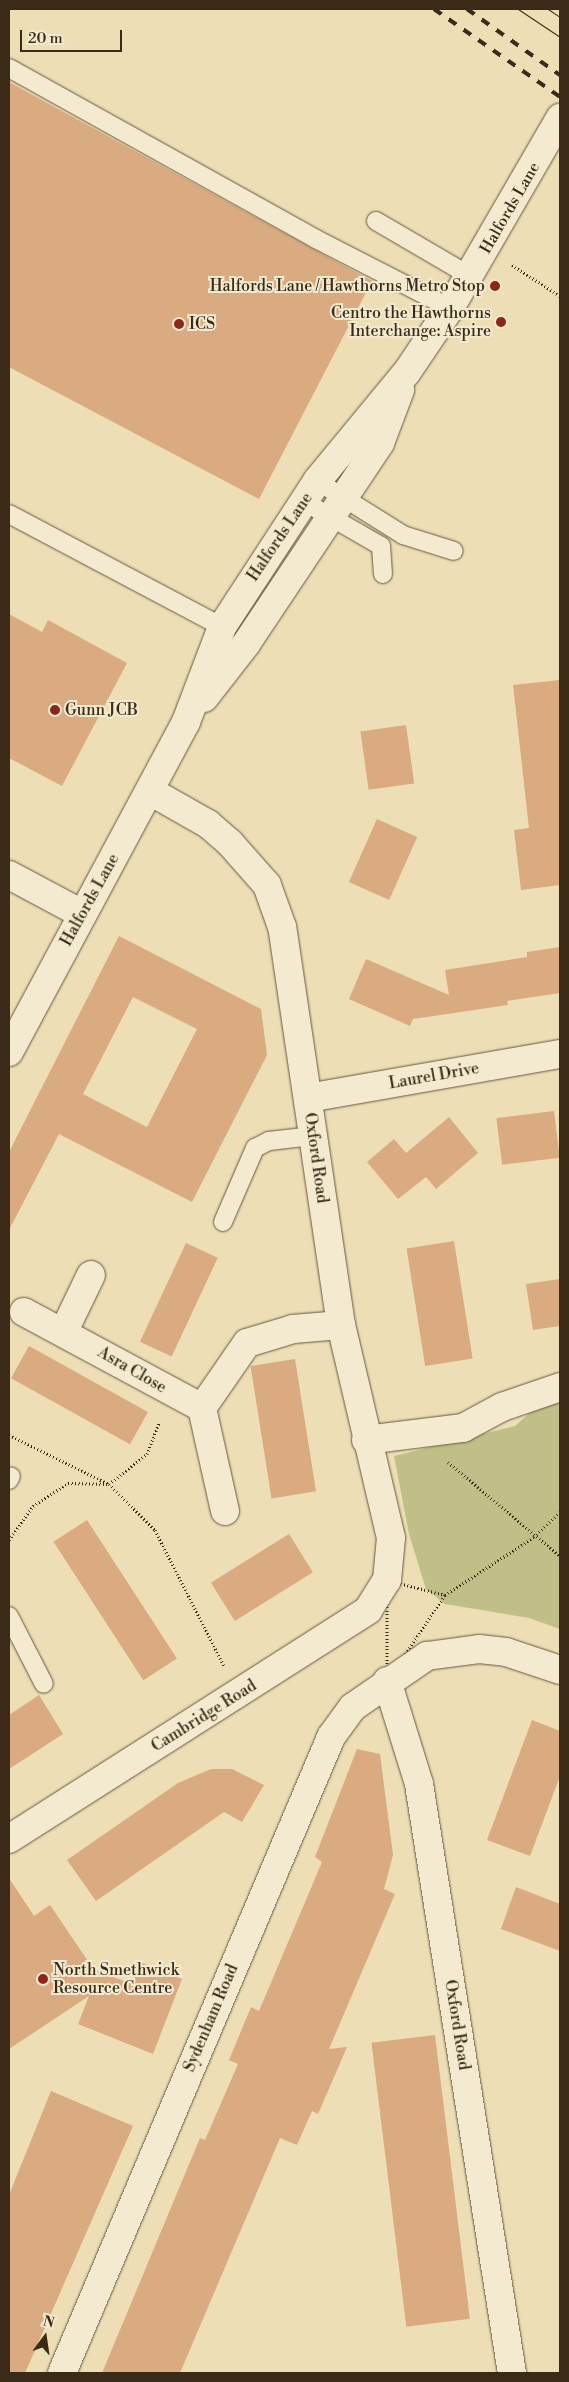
<!DOCTYPE html>
<html>
<head>
<meta charset="utf-8">
<style>
	body { margin:0 }
	#map { position:relative; width:569px; height:2382px; overflow:hidden; background:#eddeb5; font-family:"Libre Bodoni",serif }
	div>[style] { position:absolute }
	[style*='--x'] { left:calc(var(--x)*1px); top:calc(var(--y)*1px); width:calc(var(--w)*1px); rotate:calc(var(--a)*1deg) }
	.green>* { inset:0; background:#c0bf88 }
	.building>* { inset:0; background:#daaa81; transform-origin:0 0 }
	.path>* { height:3px; margin-top:-1.5px; transform-origin:0; background:repeating-linear-gradient(90deg,#3a2a17 0 1px,transparent 0 3.5px) }
	.roads { filter:drop-shadow(0 0 1px #67573e) drop-shadow(0 0 1px #67573e) }
	.lane>* { height:18px; margin:-9px; padding:0 9px; transform-origin:9px; border-radius:9px; background:#f3eacf }
	.street>* { height:28px; margin:-14px; padding:0 14px; transform-origin:14px; border-radius:14px; background:#f3eacf }
	.secondary>* { height:28px; margin:-14px; padding:0 14px; transform-origin:14px; border-radius:14px; background:#f3eacf }
	.tram>* { height:1px; margin:-0.5px; padding:0 0.5px; transform-origin:0.5px; border-radius:0.5px; background:#3a2a17 }
	.rail>* { height:4px; margin-top:-2px; transform-origin:0; background:repeating-linear-gradient(90deg,#3a2a17 0 9px,transparent 0 18px) }
	.dots>* { width:14px; height:14px; translate:-50% -50%; box-sizing:border-box; border:2px solid #f3eacf; border-radius:50% }
	span { translate:-50% -50%; white-space:nowrap; text-align:center; line-height:1.15; -webkit-text-stroke:4px #f3eacf; paint-order:stroke }
	.street-label { font-size:16px; color:#3a2a17 }
	.poi-label { font-size:16px; color:#3a2a17 }
	.right { translate:-100% -50%; text-align:right }
	.left { translate:0 -50%; text-align:left }
	.frame { position:absolute; inset:0; border:10px solid #3a2a17; pointer-events:none }
	.north { position:absolute; left:20px; top:2312px; width:50px; height:50px; -webkit-text-stroke:4px #f3eacf; paint-order:stroke; rotate:14deg; font-size:14px; font-weight:700; line-height:20px; text-align:center; color:#3a2a17 }
	.north::after { content:''; display:block; margin:auto; width:18px; height:22px; background:#3a2a17; clip-path:polygon(50% 0,100% 100%,50% 72%,0 100%) }
	.scale { position:absolute; left:20px; top:30px; width:102px; height:22px; box-sizing:border-box; border:2px solid #3a2a17; border-top:0; padding-left:6px; font-size:15px; line-height:18px; white-space:nowrap; color:#3a2a17; -webkit-text-stroke:4px #f3eacf; paint-order:stroke }
</style>
</head>
<body>
<div id="map">
	<div class="green">
		<div style="clip-path:polygon(560px 1399px,560px 1629px,529px 1618px,445px 1604px,426px 1589px,409px 1534px,394px 1456px,515px 1426px,542px 1402px)"></div>
	</div>
	<div class="building">
		<div style="clip-path:polygon(9px 82px,372px 281px,259px 499px,9px 367px)"></div>
		<div style="clip-path:polygon(9px 614px,42px 632px,48px 620px,127px 663px,62px 786px,9px 758px)"></div>
		<div style="clip-path:polygon(560px 680px,560px 885px,521px 890px,514px 830px,529px 828px,513px 685px)"></div>
		<div style="left:406px;top:725px;width:59px;height:46px;rotate:82deg"></div>
		<div style="left:377px;top:819px;width:44px;height:69px;rotate:24deg"></div>
		<div style="clip-path:polygon(evenodd,119px 936px,261px 1009px,267px 1055px,192px 1202px,59px 1134px,9px 1230px,9px 1152px,119px 936px,133px 997px,197px 1029px,147px 1127px,83px 1094px,133px 997px)"></div>
		<div style="clip-path:polygon(560px 947px,560px 993px,507px 1001px,508px 1005px,413px 1019px,410px 1026px,349px 999px,366px 959px,449px 995px,445px 970px,527px 957px,527px 952px)"></div>
		<div style="left:554px;top:1111px;width:47px;height:58px;rotate:83deg"></div>
		<div style="clip-path:polygon(449px 1117px,478px 1153px,436px 1189px,426px 1177px,398px 1199px,367px 1162px,394px 1139px,406px 1153px)"></div>
		<div style="left:454px;top:1241px;width:119px;height:48px;rotate:81deg"></div>
		<div style="left:186px;top:1243px;width:35px;height:109px;rotate:25deg"></div>
		<div style="clip-path:polygon(560px 1279px,560px 1326px,533px 1330px,526px 1284px)"></div>
		<div style="left:29px;top:1346px;width:136px;height:37px;rotate:29deg"></div>
		<div style="left:295px;top:1359px;width:134px;height:45px;rotate:81deg"></div>
		<div style="left:87px;top:1520px;width:165px;height:40px;rotate:57deg"></div>
		<div style="left:289px;top:1534px;width:45px;height:92px;rotate:58deg"></div>
		<div style="clip-path:polygon(39px 1695px,63px 1734px,9px 1769px,9px 1715px)"></div>
		<div style="clip-path:polygon(532px 1720px,560px 1731px,560px 1776px,530px 1856px,487px 1840px)"></div>
		<div style="clip-path:polygon(357px 1749px,380px 1754px,393px 1855px,384px 1889px,395px 1894px,329px 2049px,347px 2047px,318px 2114px,312px 2111px,297px 2145px,280px 2138px,180px 2373px,102px 2373px,200px 2138px,205px 2140px,238px 2064px,229px 2060px,251px 2007px,259px 2011px,322px 1862px,315px 1857px)"></div>
		<div style="clip-path:polygon(211px 1769px,232px 1769px,264px 1785px,242px 1822px,224px 1812px,96px 1901px,67px 1860px,178px 1783px)"></div>
		<div style="clip-path:polygon(9px 1878px,34px 1916px,50px 1905px,94px 1970px,132px 1984px,140px 1962px,182px 1979px,153px 2054px,78px 2024px,89px 1996px,9px 2049px)"></div>
		<div style="clip-path:polygon(516px 1887px,560px 1904px,560px 1951px,501px 1929px)"></div>
		<div style="left:435px;top:2035px;width:286px;height:64px;rotate:83deg"></div>
		<div style="clip-path:polygon(51px 2091px,133px 2126px,25px 2373px,9px 2373px,9px 2195px)"></div>
	</div>
	<div class="path">
		<div style="--x:512;--y:265;--w:57;--a:32.9"></div>
		<div style="--x:9;--y:1435;--w:111;--a:26.1"></div>
		<div style="--x:109;--y:1484;--w:65;--a:45"></div>
		<div style="--x:155;--y:1530;--w:153;--a:63.1"></div>
		<div style="--x:448;--y:1462;--w:146;--a:40"></div>
		<div style="--x:9;--y:1540;--w:42;--a:-54.8"></div>
		<div style="--x:33;--y:1506;--w:42;--a:-33.3"></div>
		<div style="--x:68;--y:1483;--w:41;--a:1.4"></div>
		<div style="--x:109;--y:1484;--w:48;--a:-38.3"></div>
		<div style="--x:147;--y:1454;--w:34;--a:-69"></div>
		<div style="--x:387;--y:1580;--w:60;--a:14.5"></div>
		<div style="--x:445;--y:1595;--w:104;--a:124"></div>
		<div style="--x:387;--y:1681;--w:101;--a:-90"></div>
		<div style="--x:445;--y:1595;--w:106;--a:-33.1"></div>
		<div style="--x:534;--y:1537;--w:36;--a:-44"></div>
	</div>
	<div class="roads">
		<div class="lane">
			<div style="--x:9;--y:68;--w:351;--a:29.1"></div>
			<div style="--x:316;--y:239;--w:151;--a:27.2"></div>
			<div style="--x:376;--y:221;--w:109;--a:30.3"></div>
			<div style="--x:317;--y:481;--w:102;--a:32.1"></div>
			<div style="--x:403;--y:535;--w:53;--a:17.4"></div>
			<div style="--x:303;--y:501;--w:90;--a:30"></div>
			<div style="--x:381;--y:546;--w:28;--a:86"></div>
			<div style="--x:9;--y:514;--w:241;--a:27.9"></div>
			<div style="--x:223;--y:1222;--w:81;--a:-66.6"></div>
			<div style="--x:255;--y:1148;--w:16;--a:-27"></div>
			<div style="--x:269;--y:1141;--w:44;--a:-6.5"></div>
			<div style="--x:9;--y:1480;--w:4;--a:-63"></div>
			<div style="--x:9;--y:1616;--w:76;--a:62.8"></div>
		</div>
		<div class="street">
			<div style="--x:9;--y:875;--w:83;--a:28.1"></div>
			<div style="--x:308;--y:1098;--w:256;--a:-9.9"></div>
			<div style="--x:24;--y:1312;--w:202;--a:28.3"></div>
			<div style="--x:64;--y:1331;--w:62;--a:-64.3"></div>
			<div style="--x:366;--y:1440;--w:98;--a:-7.1"></div>
			<div style="--x:463;--y:1428;--w:44;--a:-28.3"></div>
			<div style="--x:502;--y:1407;--w:61;--a:-19"></div>
			<div style="--x:225;--y:1511;--w:106;--a:-102.6"></div>
			<div style="--x:202;--y:1408;--w:79;--a:-55.3"></div>
			<div style="--x:247;--y:1343;--w:48;--a:-16.9"></div>
			<div style="--x:293;--y:1329;--w:48;--a:-4.8"></div>
			<div style="--x:387;--y:1681;--w:108;--a:72.7"></div>
			<div style="--x:419;--y:1784;--w:596;--a:81.03"></div>
			<div style="--x:9;--y:1839;--w:426;--a:-32.5"></div>
			<div style="--x:368;--y:1610;--w:36;--a:-58"></div>
			<div style="--x:387;--y:1580;--w:42;--a:-84.6"></div>
			<div style="--x:391;--y:1538;--w:219;--a:-103.2"></div>
			<div style="--x:341;--y:1325;--w:402;--a:-98.4"></div>
			<div style="--x:282;--y:927;--w:45;--a:-109.7"></div>
			<div style="--x:267;--y:885;--w:56;--a:-131.4"></div>
			<div style="--x:230;--y:843;--w:29;--a:-139"></div>
			<div style="--x:208;--y:824;--w:67;--a:-150.4"></div>
			<div style="--x:62;--y:2373;--w:691;--a:-67.07"></div>
			<div style="--x:331;--y:1737;--w:37;--a:-54"></div>
			<div style="--x:353;--y:1707;--w:90;--a:-34.6"></div>
			<div style="--x:427;--y:1656;--w:52;--a:-7.7"></div>
			<div style="--x:479;--y:1649;--w:27;--a:6"></div>
			<div style="--x:506;--y:1652;--w:57;--a:18.4"></div>
		</div>
		<div class="secondary">
			<div style="--x:204;--y:698;--w:68;--a:-52.1"></div>
			<div style="--x:246;--y:644;--w:242;--a:-56.3"></div>
			<div style="--x:380;--y:443;--w:57;--a:-69.3"></div>
			<div style="--x:9;--y:1052;--w:374;--a:-61.8"></div>
			<div style="--x:186;--y:722;--w:102;--a:-69.2"></div>
			<div style="--x:222;--y:627;--w:174;--a:-56.9"></div>
			<div style="--x:317;--y:481;--w:141;--a:-50.5"></div>
			<div style="--x:407;--y:372;--w:77;--a:-56.1"></div>
			<div style="--x:450;--y:308;--w:220;--a:-59.9"></div>
		</div>
	</div>
	<div class="tram">
		<div style="--x:518;--y:9;--w:50;--a:33.7"></div>
		<div style="--x:548;--y:9;--w:14;--a:34"></div>
	</div>
	<div class="rail">
		<div style="--x:434;--y:9;--w:154;--a:34.9"></div>
		<div style="--x:467;--y:9;--w:114;--a:35.4"></div>
	</div>
	<div class="dots">
		<div style="left:495px;top:286px;background:#8f2418"></div>
		<div style="left:501px;top:322px;background:#8f2418"></div>
		<div style="left:179px;top:324px;background:#8f2418"></div>
		<div style="left:55px;top:710px;background:#8f2418"></div>
		<div style="left:43px;top:1979px;background:#8f2418"></div>
	</div>
	<div class="street-label">
		<span style="left:510px;top:208px;rotate:-60deg">Halfords Lane</span>
		<span style="left:280px;top:537px;rotate:-56deg">Halfords Lane</span>
		<span style="left:90px;top:900px;rotate:-61deg">Halfords Lane</span>
		<span style="left:434px;top:1076px;rotate:-10deg">Laurel Drive</span>
		<span style="left:316px;top:1158px;rotate:82deg">Oxford Road</span>
		<span style="left:132px;top:1370px;rotate:30deg">Asra Close</span>
		<span style="left:204px;top:1716px;rotate:-32deg">Cambridge Road</span>
		<span style="left:211px;top:2018px;rotate:-67deg">Sydenham Road</span>
		<span style="left:457px;top:2025px;rotate:81deg">Oxford Road</span>
	</div>
	<div class="poi-label">
		<span class="right" style="left:485px;top:286px">Halfords Lane / Hawthorns Metro Stop</span>
		<span class="right" style="left:491px;top:322px">Centro the Hawthorns<br>Interchange: Aspire</span>
		<span class="left" style="left:189px;top:324px">ICS</span>
		<span class="left" style="left:65px;top:710px">Gunn JCB</span>
		<span class="left" style="left:53px;top:1979px">North Smethwick<br>Resource Centre</span>
	</div>
	<div class="frame"></div>
	<div class="north">N</div>
	<div class="scale">20 m</div>
</div>
</body>
</html>
